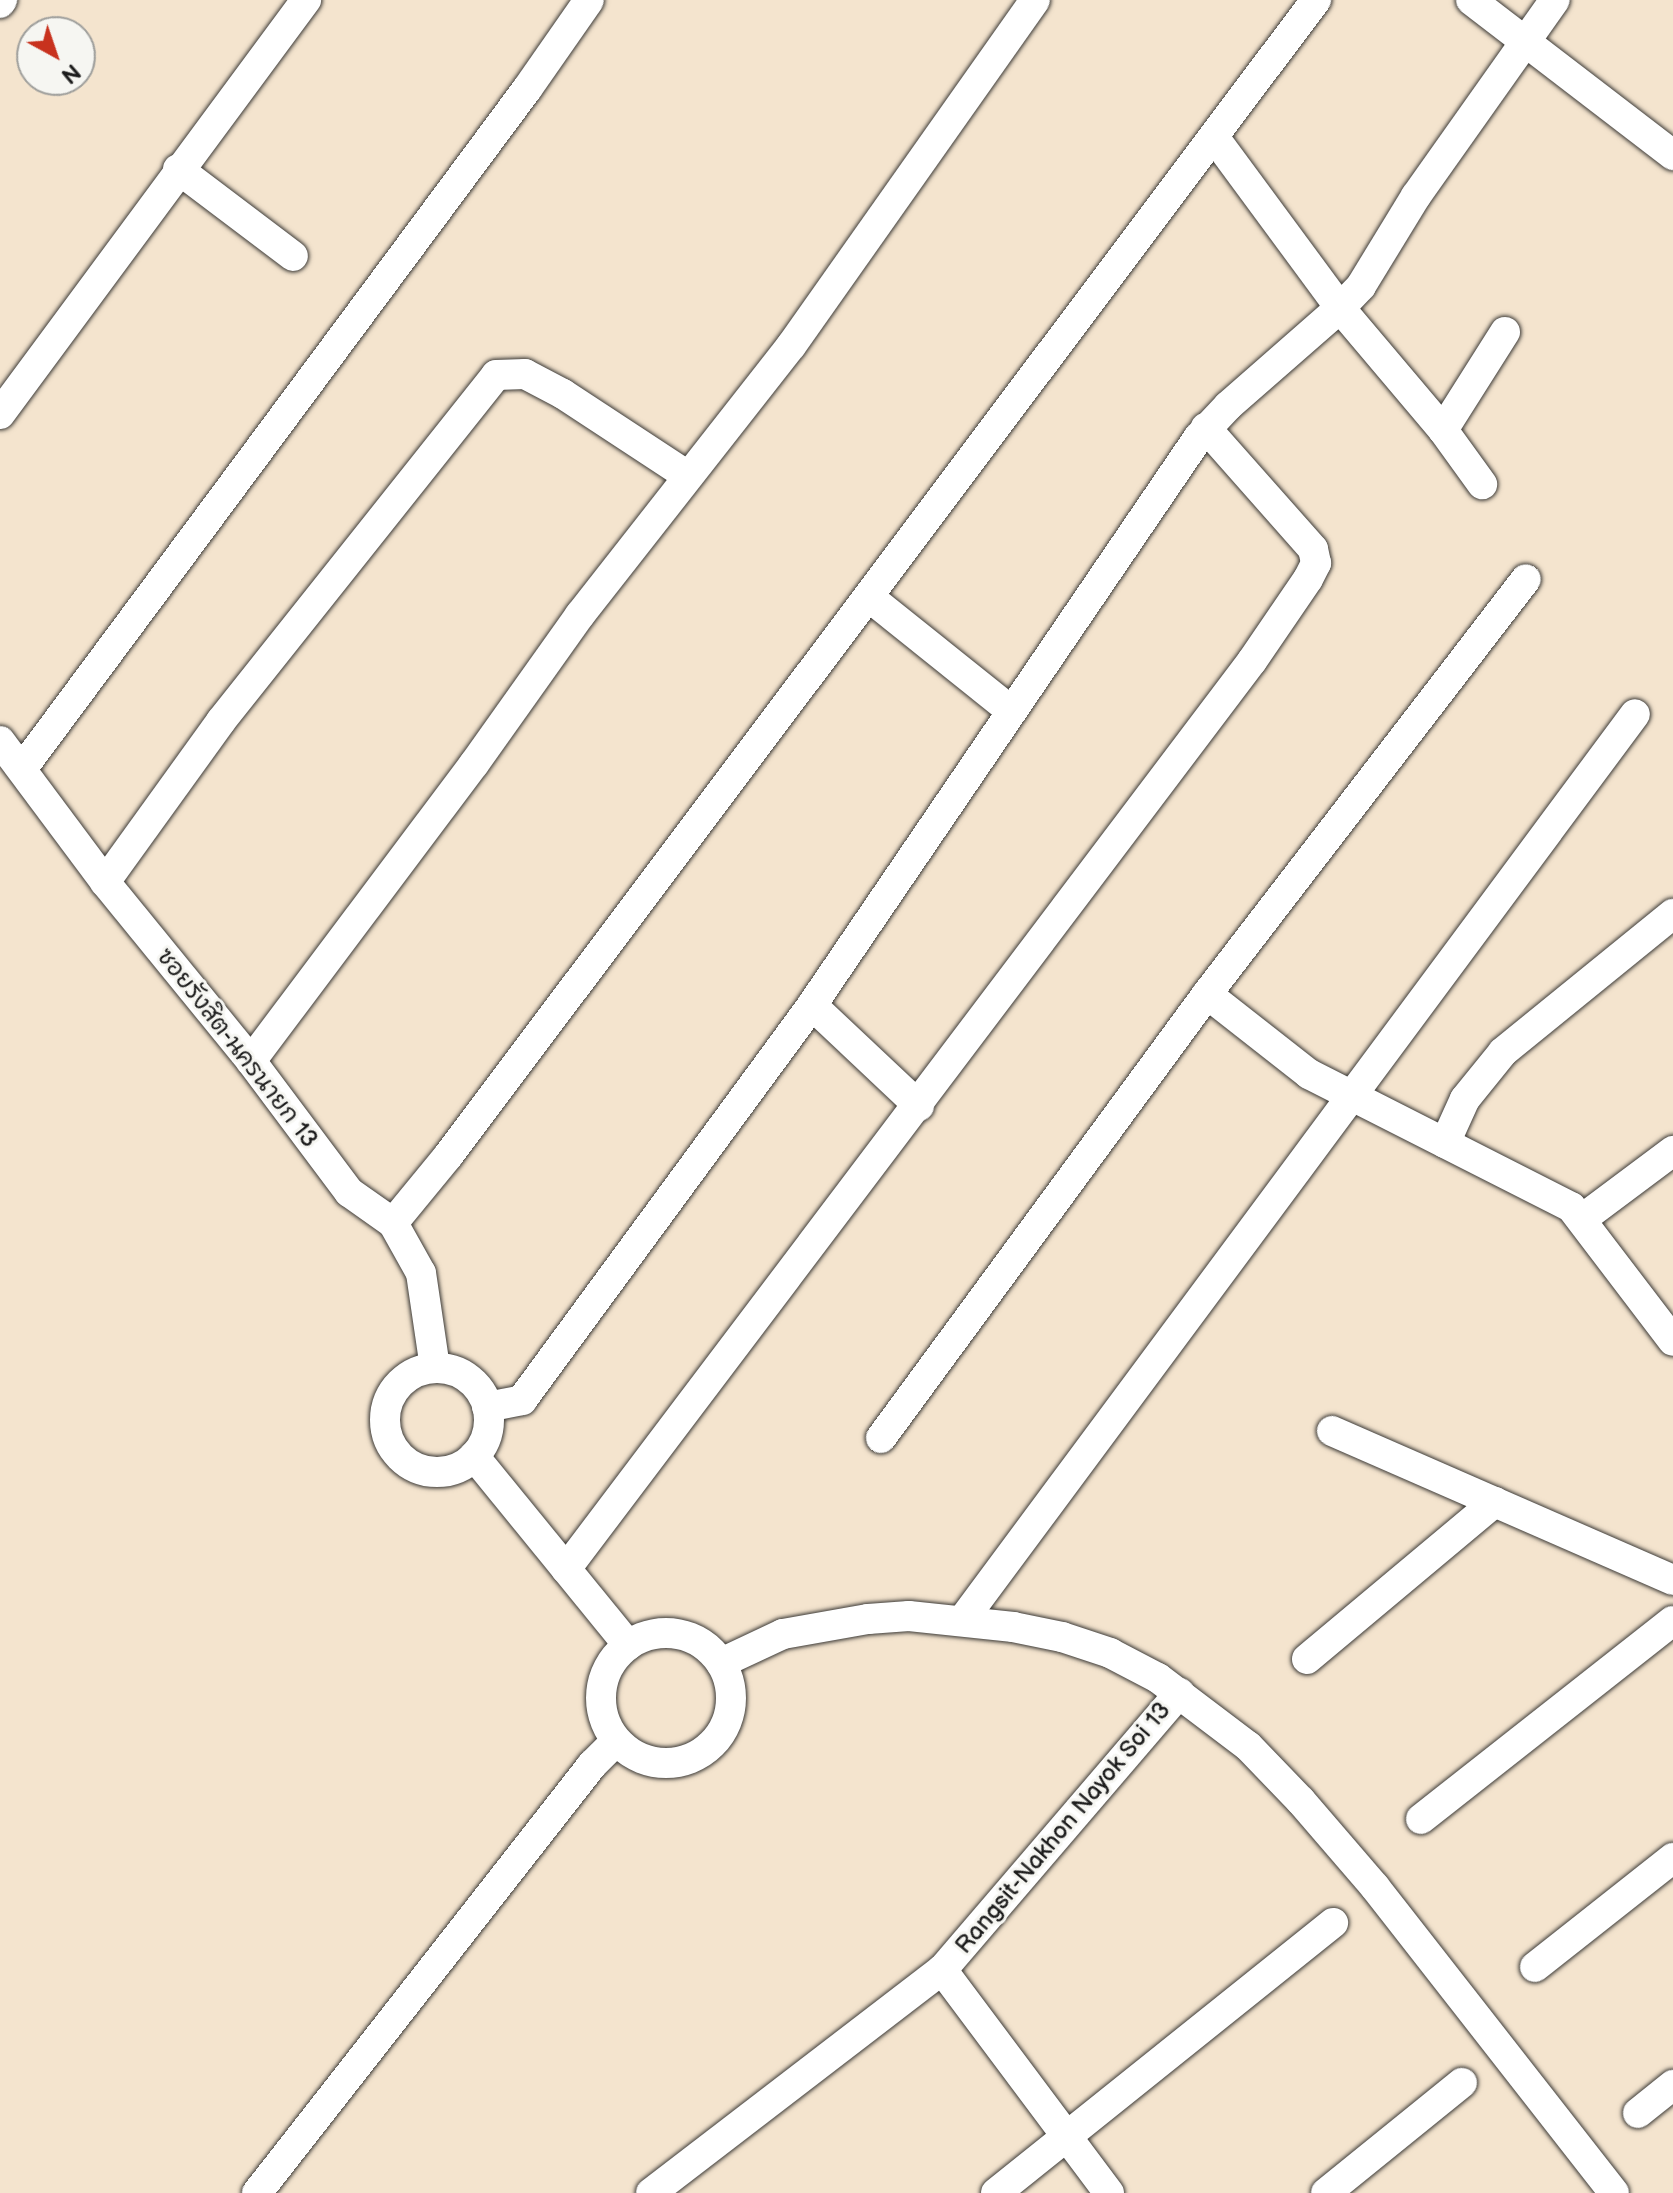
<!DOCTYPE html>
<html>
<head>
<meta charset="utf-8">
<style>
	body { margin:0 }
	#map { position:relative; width:1673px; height:2193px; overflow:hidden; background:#f4e4ce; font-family:"Balsamiq Sans","Playpen Sans Thai",sans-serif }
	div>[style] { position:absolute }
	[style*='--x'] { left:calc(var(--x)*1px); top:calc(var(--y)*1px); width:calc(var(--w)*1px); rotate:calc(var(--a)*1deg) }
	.roads { filter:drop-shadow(0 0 2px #3c3a37) drop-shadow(0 0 2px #3c3a37) }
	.minor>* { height:30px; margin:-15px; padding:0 15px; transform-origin:15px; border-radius:15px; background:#fff }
	.minor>.ring { margin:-15px; padding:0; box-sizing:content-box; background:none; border:30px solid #fff; border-radius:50% }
	span { translate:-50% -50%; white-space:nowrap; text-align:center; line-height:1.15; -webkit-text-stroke:6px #f6f6f2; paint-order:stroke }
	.street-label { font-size:24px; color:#1c1c1c }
	.north { position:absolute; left:16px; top:16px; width:80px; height:80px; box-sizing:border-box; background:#f6f6f2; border:2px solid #9f9f9c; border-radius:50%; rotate:140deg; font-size:22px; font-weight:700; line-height:32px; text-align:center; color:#1c1c1c }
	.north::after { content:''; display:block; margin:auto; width:28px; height:36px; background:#c8321e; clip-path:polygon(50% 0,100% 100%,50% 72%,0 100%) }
</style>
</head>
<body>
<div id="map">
	<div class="roads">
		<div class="minor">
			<div style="--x:1471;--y:0;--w:255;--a:37.5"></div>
			<div style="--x:0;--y:3;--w:4;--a:-56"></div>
			<div style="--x:1214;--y:137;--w:212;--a:53.6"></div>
			<div style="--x:1340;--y:308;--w:160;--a:49.8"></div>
			<div style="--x:1443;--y:430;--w:67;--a:54.2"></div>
			<div style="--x:178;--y:169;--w:144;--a:37.1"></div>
			<div style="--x:0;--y:414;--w:515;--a:-53.53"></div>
			<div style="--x:1443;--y:430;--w:116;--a:-57.7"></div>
			<div style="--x:869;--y:597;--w:181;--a:38.7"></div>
			<div style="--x:0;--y:741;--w:176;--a:53.3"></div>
			<div style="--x:105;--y:882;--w:231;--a:50.8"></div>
			<div style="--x:251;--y:1061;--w:164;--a:53.2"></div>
			<div style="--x:349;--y:1192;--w:54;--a:35.2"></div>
			<div style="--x:393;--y:1223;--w:57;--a:60.8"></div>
			<div style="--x:421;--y:1273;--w:96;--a:81.6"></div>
			<div style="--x:22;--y:769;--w:847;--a:-53.4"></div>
			<div style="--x:527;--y:89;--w:108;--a:-55.1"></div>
			<div style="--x:105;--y:882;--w:198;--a:-54.2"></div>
			<div style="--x:221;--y:721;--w:442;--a:-51.5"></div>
			<div style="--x:496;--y:375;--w:29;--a:-2"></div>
			<div style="--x:525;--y:374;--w:43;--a:27.8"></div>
			<div style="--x:563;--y:394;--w:149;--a:33.3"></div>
			<div style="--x:1207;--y:994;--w:130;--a:38.1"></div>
			<div style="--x:1309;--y:1074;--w:294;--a:26.9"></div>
			<div style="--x:1571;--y:1207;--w:168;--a:52.7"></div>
			<div style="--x:251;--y:1061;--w:371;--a:-53.1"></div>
			<div style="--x:474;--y:764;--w:183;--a:-54.6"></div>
			<div style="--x:580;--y:615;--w:342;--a:-51.9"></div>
			<div style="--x:791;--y:346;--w:423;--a:-54.8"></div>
			<div style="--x:919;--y:1106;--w:147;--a:-136.7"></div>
			<div style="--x:812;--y:1005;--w:686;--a:-55.75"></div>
			<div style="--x:1198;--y:438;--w:44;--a:-46.8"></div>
			<div style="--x:1228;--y:406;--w:149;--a:-41.2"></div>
			<div style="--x:1340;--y:308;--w:30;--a:-46"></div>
			<div style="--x:1361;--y:286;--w:105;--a:-58.6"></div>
			<div style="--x:1416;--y:196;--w:240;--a:-54.7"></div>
			<div style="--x:1445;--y:1143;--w:48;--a:-65.6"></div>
			<div style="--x:1465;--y:1099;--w:60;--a:-51"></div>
			<div style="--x:1503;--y:1052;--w:219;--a:-39.1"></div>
			<div style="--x:1582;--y:1219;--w:114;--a:-36.8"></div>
			<div style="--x:393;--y:1223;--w:87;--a:-50.6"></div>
			<div style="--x:448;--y:1156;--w:1446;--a:-53.1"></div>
			<div class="ring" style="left:385px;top:1368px;width:74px;height:74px"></div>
			<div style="--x:487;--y:1407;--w:36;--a:-11"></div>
			<div style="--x:522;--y:1400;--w:490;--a:-53.7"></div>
			<div style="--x:1332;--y:1431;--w:372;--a:23.6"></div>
			<div style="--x:881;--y:1438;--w:551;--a:-53.71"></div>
			<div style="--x:1207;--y:994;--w:523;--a:-52.45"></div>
			<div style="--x:474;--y:1456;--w:244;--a:50.8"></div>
			<div style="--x:566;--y:1569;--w:1138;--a:-52.93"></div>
			<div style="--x:1252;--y:661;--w:99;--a:-55.7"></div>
			<div style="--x:1308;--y:579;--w:18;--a:-63"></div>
			<div style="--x:1316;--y:563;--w:14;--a:-102"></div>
			<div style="--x:1313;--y:549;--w:162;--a:-131.5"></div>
			<div style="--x:962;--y:1621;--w:1129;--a:-53.42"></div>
			<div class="ring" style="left:601px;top:1633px;width:100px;height:100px"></div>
			<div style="--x:1307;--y:1659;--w:245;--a:-39.9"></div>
			<div style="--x:721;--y:1663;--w:68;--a:-25.1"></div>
			<div style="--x:783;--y:1634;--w:86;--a:-10"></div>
			<div style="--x:868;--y:1619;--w:41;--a:-4.2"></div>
			<div style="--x:909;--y:1616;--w:105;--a:6"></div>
			<div style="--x:1013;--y:1627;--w:50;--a:11.5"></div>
			<div style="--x:1062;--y:1637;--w:51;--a:18.4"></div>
			<div style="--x:1110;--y:1653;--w:54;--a:27.5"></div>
			<div style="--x:1158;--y:1678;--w:113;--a:37.1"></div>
			<div style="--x:1248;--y:1746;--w:76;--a:46.1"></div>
			<div style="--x:1301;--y:1801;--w:113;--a:49.3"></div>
			<div style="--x:1375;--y:1887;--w:388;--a:52"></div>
			<div style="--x:1421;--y:1819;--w:320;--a:-38.2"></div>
			<div style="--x:1535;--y:1967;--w:176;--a:-38.3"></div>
			<div style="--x:1638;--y:2113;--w:45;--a:-38.7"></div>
			<div style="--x:257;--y:2193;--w:544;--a:-51.95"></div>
			<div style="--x:592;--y:1765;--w:34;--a:-45"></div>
			<div style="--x:651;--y:2193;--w:367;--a:-37.5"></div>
			<div style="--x:996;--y:2193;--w:432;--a:-38.7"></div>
			<div style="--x:1109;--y:2193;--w:279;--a:-126.8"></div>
			<div style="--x:942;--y:1970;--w:365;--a:-49.4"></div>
			<div style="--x:1326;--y:2193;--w:175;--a:-39"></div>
		</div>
	</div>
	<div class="street-label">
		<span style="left:237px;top:1048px;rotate:52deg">ซอยรังสิต-นครนายก 13</span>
		<span style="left:1063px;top:1828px;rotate:-50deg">Rangsit-Nakhon Nayok Soi 13</span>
	</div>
	<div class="north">N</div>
</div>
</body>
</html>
